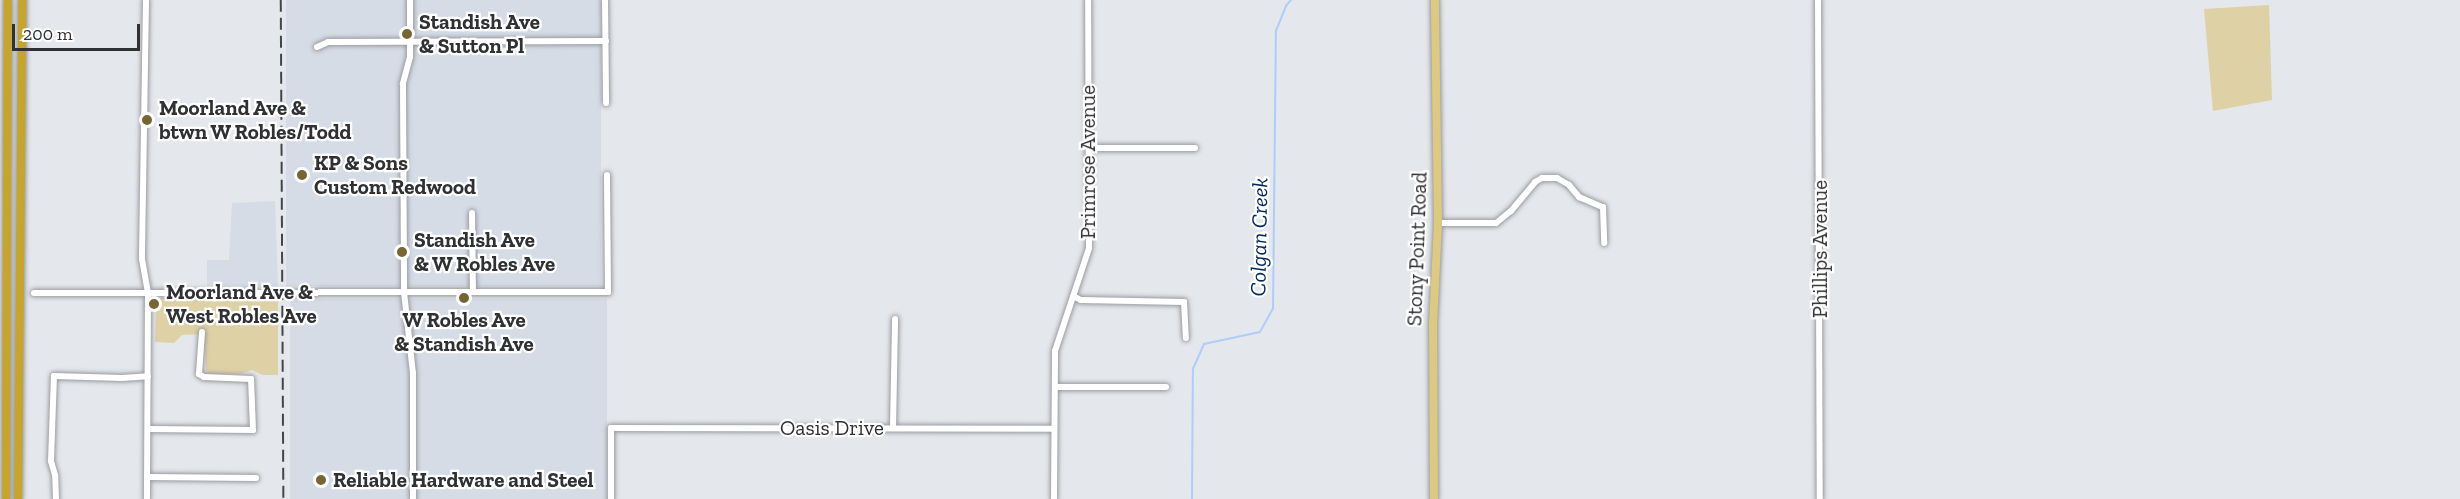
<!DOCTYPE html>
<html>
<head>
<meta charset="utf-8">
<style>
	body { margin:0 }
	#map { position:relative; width:2460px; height:499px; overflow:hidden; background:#e4e7eb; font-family:"Zilla Slab",serif }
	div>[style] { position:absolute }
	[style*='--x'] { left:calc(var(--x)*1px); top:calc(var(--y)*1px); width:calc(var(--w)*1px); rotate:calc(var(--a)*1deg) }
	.built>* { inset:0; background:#d5dce6; transform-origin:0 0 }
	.green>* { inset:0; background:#dfd1a6 }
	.stream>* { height:1.5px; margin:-0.75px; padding:0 0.75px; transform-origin:0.75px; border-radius:0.75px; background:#aecdfc }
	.roads { filter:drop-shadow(0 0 2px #9a9ca1) drop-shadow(0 0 2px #9a9ca1) }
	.minor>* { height:6px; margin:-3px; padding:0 3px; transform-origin:3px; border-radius:3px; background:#fff }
	.major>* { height:8px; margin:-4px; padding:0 4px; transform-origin:4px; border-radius:4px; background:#ddc97f }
	.highway>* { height:8px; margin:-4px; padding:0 4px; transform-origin:4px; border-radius:4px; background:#c7a52a }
	.rail>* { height:1.5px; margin-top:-0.75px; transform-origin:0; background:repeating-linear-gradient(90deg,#444547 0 12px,transparent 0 18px) }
	.dots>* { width:16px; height:16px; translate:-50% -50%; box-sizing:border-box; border:3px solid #fff; border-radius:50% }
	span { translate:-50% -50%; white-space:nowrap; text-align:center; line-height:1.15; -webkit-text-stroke:4.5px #fff; paint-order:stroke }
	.poi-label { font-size:21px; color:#303133; font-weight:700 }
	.left { translate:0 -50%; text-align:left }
	.street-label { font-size:21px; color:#303133 }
	.water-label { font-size:22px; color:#04295e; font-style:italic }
	.scale { position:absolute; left:12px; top:24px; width:128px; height:27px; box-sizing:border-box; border:3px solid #303133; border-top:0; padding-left:8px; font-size:18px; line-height:21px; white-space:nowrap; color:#303133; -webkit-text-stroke:4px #fff; paint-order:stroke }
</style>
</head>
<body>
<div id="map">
	<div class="built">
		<div style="left:286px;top:0;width:315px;height:286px"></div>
		<div style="clip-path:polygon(275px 201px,278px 287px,207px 287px,207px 260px,229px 260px,232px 203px)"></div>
		<div style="left:290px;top:299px;width:317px;height:200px"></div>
	</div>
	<div class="green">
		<div style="clip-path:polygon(2269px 5px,2272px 100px,2213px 111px,2204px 9px)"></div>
		<div style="clip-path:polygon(160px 298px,278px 299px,278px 375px,262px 375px,252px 370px,240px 374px,209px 374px,206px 370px,204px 334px,182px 335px,174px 343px,155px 342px,156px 304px)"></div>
	</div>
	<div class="stream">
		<div style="--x:1192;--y:499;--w:130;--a:-89.6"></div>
		<div style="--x:1193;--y:369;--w:27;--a:-66"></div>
		<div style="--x:1204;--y:344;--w:57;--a:-12.1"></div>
		<div style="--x:1260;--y:332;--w:26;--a:-61"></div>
		<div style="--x:1273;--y:309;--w:278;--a:-89.4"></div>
		<div style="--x:1276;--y:31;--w:27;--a:-68"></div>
		<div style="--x:1286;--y:6;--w:8;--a:-50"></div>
	</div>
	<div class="roads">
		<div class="minor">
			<div style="--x:146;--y:0;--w:259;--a:90.9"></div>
			<div style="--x:142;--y:259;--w:36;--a:80"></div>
			<div style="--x:148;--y:294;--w:205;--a:90.3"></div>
			<div style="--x:410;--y:0;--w:57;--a:90"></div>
			<div style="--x:410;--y:57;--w:28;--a:105"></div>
			<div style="--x:403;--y:84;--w:208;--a:89.7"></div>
			<div style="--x:404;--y:292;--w:81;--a:83.7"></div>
			<div style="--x:413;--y:373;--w:126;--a:90"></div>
			<div style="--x:605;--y:0;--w:103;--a:89.4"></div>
			<div style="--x:1818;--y:0;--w:499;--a:89.8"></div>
			<div style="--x:317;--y:47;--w:12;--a:-24"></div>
			<div style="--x:328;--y:42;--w:278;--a:-0.2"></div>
			<div style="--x:1089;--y:148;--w:106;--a:0"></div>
			<div style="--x:472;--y:213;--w:79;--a:89.3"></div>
			<div style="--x:1438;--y:223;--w:58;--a:0"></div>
			<div style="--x:1496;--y:223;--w:19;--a:-39"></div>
			<div style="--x:1511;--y:211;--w:38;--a:-50"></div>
			<div style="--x:1535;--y:182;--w:8;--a:-30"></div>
			<div style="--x:1542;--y:178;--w:15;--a:0"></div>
			<div style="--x:1557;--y:178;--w:14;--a:30"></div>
			<div style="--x:1569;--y:185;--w:16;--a:50"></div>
			<div style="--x:1579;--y:197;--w:26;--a:23"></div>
			<div style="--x:1603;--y:207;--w:36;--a:88"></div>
			<div style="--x:34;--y:293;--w:574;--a:-0.1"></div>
			<div style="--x:608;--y:292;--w:117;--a:-90.5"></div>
			<div style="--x:1073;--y:296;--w:9;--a:27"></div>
			<div style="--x:1081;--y:300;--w:103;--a:1.1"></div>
			<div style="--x:1184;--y:302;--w:36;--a:87"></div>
			<div style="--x:1055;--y:387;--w:111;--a:0"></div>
			<div style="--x:893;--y:428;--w:109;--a:-88.9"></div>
			<div style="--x:148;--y:429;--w:105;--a:0.5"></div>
			<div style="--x:253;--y:430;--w:51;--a:-92.2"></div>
			<div style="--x:251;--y:379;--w:47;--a:-177.6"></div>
			<div style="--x:204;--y:377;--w:6;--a:-149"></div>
			<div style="--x:199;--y:374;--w:42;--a:-85.9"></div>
			<div style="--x:147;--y:477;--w:109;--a:0.5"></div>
			<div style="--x:56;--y:499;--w:24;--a:-92"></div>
			<div style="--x:55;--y:475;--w:15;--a:-106"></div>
			<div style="--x:51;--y:461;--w:85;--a:-88"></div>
			<div style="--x:54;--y:376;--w:68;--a:1.7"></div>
			<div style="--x:122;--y:378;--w:26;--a:-4"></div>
			<div style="--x:611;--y:499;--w:71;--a:-90"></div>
			<div style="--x:611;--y:428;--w:443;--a:0.1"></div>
			<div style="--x:1054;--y:499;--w:148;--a:-89.6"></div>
			<div style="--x:1055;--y:351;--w:108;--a:-71.7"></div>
			<div style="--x:1089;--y:248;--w:248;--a:-90.2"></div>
		</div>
		<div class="major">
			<div style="--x:1434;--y:499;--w:174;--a:-90.3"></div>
			<div style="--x:1433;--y:325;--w:102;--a:-87.2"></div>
			<div style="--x:1438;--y:223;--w:223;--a:-90.8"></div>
		</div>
		<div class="highway">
			<div style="--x:6;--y:499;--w:499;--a:-89.8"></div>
			<div style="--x:18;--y:499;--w:499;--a:-89.5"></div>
		</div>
	</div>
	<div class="rail">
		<div style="--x:281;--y:0;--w:499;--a:89.7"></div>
	</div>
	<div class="dots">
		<div style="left:407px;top:34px;background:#766634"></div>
		<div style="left:147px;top:120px;background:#766634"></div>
		<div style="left:302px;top:175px;background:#766634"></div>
		<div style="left:402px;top:252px;background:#766634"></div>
		<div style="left:464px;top:298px;background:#766634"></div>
		<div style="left:154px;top:304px;background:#766634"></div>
		<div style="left:321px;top:480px;background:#766634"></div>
	</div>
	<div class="poi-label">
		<span class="left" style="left:419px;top:34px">Standish Ave<br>&amp; Sutton Pl</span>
		<span class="left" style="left:159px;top:120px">Moorland Ave &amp;<br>btwn W Robles/Todd</span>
		<span class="left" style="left:314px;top:175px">KP &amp; Sons<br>Custom Redwood</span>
		<span class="left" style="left:414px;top:252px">Standish Ave<br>&amp; W Robles Ave</span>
		<span class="left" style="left:166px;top:304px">Moorland Ave &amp;<br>West Robles Ave</span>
		<span style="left:464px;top:332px">W Robles Ave<br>&amp; Standish Ave</span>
		<span class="left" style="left:333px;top:480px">Reliable Hardware and Steel</span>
	</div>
	<div class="street-label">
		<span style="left:1088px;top:162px;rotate:-90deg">Primrose Avenue</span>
		<span style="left:1417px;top:249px;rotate:-88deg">Stony Point Road</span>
		<span style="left:1820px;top:249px;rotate:-90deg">Phillips Avenue</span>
		<span style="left:832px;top:428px">Oasis Drive</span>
	</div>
	<div class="water-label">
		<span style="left:1259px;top:237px;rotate:-89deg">Colgan Creek</span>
	</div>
	<div class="scale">200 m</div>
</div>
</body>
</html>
